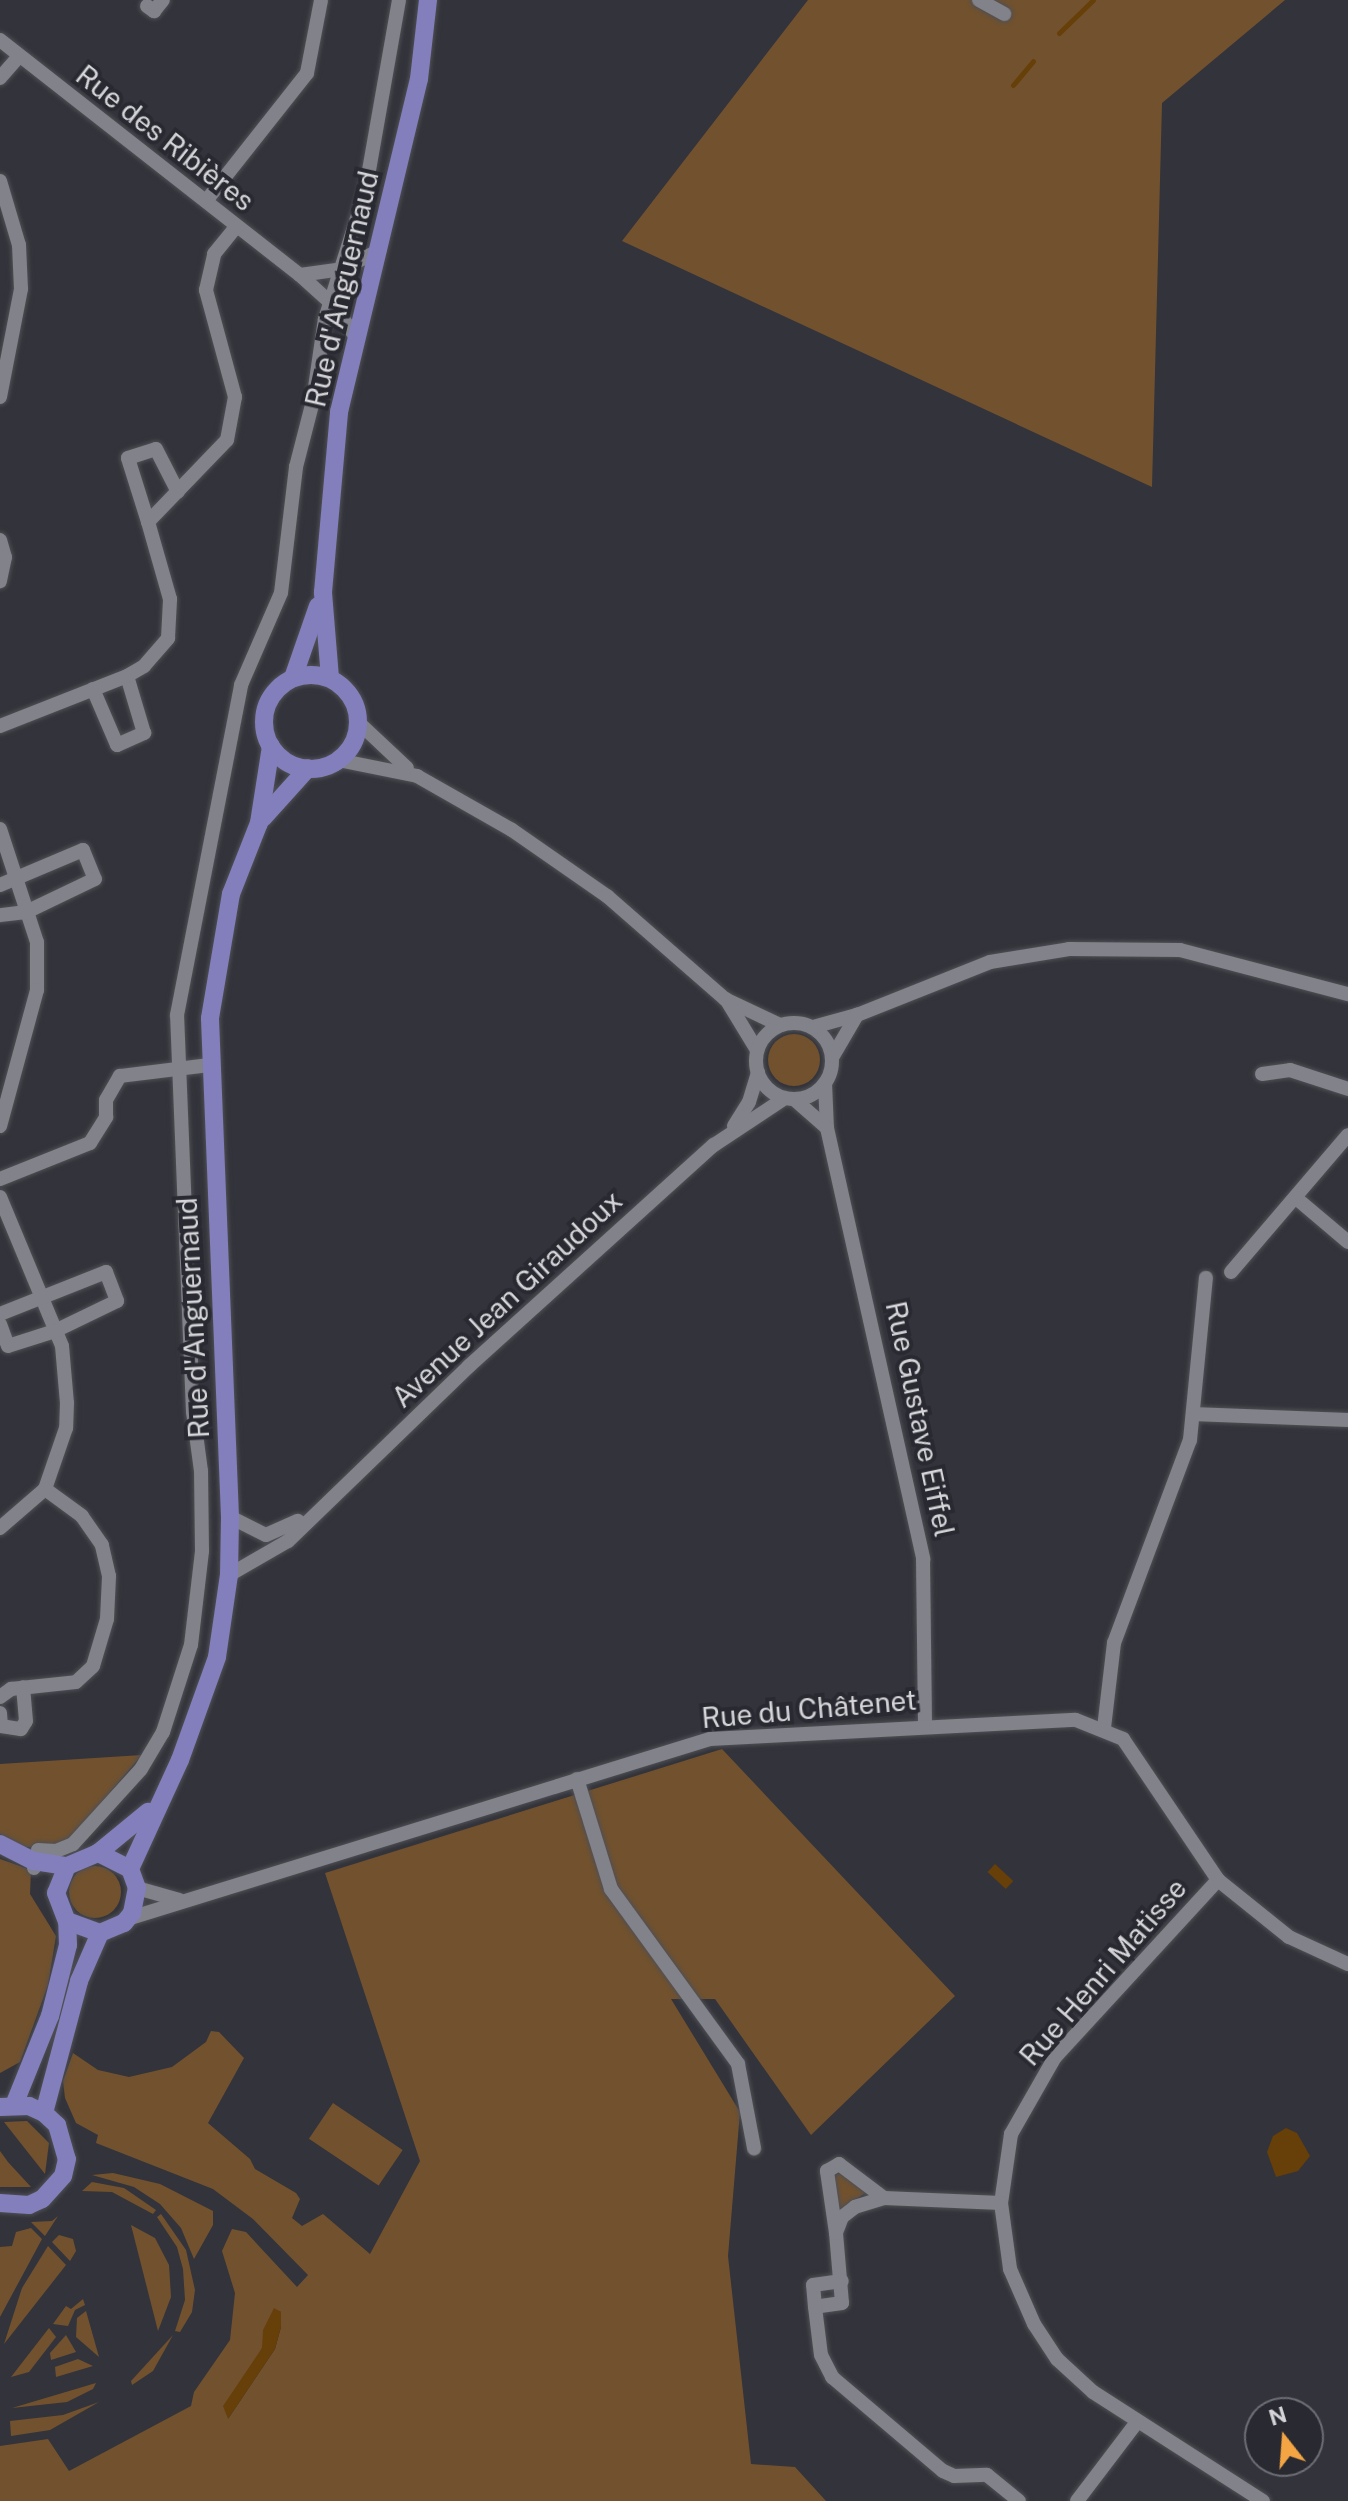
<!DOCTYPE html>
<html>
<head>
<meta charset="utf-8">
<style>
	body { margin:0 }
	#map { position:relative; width:1348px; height:2501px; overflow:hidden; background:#33333b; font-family:"Public Sans",sans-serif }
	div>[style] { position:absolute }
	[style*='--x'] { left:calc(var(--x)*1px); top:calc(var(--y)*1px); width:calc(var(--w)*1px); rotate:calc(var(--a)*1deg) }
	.green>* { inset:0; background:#72522e; transform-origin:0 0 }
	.round { border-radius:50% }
	.water>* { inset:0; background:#673f09; transform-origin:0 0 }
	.stream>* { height:5px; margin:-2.5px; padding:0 2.5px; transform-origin:2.5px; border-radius:2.5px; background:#673f09 }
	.roads { filter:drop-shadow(0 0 2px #4f4f55) drop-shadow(0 0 2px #4f4f55) }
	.minor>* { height:14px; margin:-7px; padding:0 7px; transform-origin:7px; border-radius:7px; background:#82828a }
	.minor>.ring { margin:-7px; padding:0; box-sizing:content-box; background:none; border:14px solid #82828a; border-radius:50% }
	.major>* { height:18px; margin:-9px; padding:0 9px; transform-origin:9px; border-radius:9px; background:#837fbc }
	.major>.ring { margin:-9px; padding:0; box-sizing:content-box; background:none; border:18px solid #837fbc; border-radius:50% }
	span { translate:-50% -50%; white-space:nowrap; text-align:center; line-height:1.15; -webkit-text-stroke:8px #292931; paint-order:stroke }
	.street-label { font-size:28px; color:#d4d4d9 }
	.north { position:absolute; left:1244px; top:2397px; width:80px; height:80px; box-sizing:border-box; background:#292931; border:2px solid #6d6d74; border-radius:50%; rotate:343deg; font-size:22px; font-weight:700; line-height:32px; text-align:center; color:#d4d4d9 }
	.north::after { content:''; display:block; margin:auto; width:28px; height:36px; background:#f3a443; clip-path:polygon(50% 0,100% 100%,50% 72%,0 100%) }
</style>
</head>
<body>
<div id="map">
	<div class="green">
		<div style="clip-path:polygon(808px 0,1285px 0,1162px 103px,1152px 487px,622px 241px)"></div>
		<div class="round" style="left:768px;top:1034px;width:52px;height:52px"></div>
		<div style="clip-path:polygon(evenodd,722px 1749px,955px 1996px,811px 2135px,715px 1999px,671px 1999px,740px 2112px,728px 2256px,751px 2464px,795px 2467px,826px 2501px,0 2501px,0 2446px,48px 2439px,69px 2471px,191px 2406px,194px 2392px,230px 2340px,235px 2293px,222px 2251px,232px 2229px,246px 2232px,297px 2287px,308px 2275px,253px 2219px,213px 2189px,96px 2143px,98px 2135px,76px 2123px,65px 2098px,63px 2081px,73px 2053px,98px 2070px,129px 2077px,172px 2067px,206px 2042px,211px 2031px,219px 2032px,244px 2058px,208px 2123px,250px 2159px,255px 2169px,296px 2193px,300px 2199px,292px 2218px,302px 2226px,323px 2214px,370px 2254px,420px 2161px,325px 1873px,722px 1749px,274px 2309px,281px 2312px,281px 2327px,275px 2349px,228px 2419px,262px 2348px,274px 2309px)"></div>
		<div style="clip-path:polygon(142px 1755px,69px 1840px,53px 1847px,25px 1847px,0 1834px,0 1764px)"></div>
		<div style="clip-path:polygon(0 1859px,31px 1870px,30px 1894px,56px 1936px,48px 1985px,20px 2062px,0 2073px)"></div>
		<div class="round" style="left:69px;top:1866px;width:52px;height:52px"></div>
		<div style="left:333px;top:2103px;width:84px;height:43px;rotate:34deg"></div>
		<div style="clip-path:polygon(27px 2121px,49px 2143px,45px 2174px,4px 2122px)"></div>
		<div style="clip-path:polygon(0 2151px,8px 2162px,31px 2187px,0 2187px)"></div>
		<div style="clip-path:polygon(113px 2173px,160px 2184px,213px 2211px,213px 2225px,194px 2259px,181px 2228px,160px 2204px,134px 2187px,92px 2175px)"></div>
		<div style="clip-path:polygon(841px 2173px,867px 2192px,839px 2210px,834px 2189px,835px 2175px)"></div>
		<div style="clip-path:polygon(92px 2182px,124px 2188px,156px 2210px,153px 2214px,112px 2192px,82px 2191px)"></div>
		<div style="clip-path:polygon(161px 2214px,186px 2250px,195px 2290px,192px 2312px,180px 2332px,175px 2331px,185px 2300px,183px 2269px,177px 2247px,157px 2217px)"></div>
		<div style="clip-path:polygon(58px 2216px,45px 2236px,31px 2222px,52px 2221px)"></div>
		<div style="clip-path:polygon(131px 2225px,155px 2238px,169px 2265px,171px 2297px,158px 2331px)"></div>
		<div style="clip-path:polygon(31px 2228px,42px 2239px,0 2317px,0 2247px,12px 2246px,16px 2232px)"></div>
		<div style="clip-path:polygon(59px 2235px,73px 2239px,76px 2251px,70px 2261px,52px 2242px)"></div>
		<div style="clip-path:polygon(48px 2246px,66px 2265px,4px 2344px,22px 2288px)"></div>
		<div style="clip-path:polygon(83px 2299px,85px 2305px,75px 2310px,68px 2326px,53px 2324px,66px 2306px,71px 2309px)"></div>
		<div style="clip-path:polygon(86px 2311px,99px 2357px,76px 2337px,77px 2318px)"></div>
		<div style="clip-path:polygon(49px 2328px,56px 2337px,29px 2372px,11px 2377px)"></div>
		<div style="clip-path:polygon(66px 2335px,76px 2352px,51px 2360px,50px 2353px)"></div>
		<div style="clip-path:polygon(173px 2335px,153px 2371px,132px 2385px,131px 2381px)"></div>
		<div style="clip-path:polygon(78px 2359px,93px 2366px,56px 2377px,55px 2367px)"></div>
		<div style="clip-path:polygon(96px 2383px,93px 2389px,67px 2402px,12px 2408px)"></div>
		<div style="clip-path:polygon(99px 2402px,50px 2430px,11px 2436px,10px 2421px,63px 2415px)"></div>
	</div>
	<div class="water">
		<div style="left:995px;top:1864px;width:25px;height:11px;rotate:43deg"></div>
		<div style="clip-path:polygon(1286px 2128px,1297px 2133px,1310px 2156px,1298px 2171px,1276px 2177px,1267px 2152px,1273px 2136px)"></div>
		<div style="clip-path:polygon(274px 2308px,281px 2312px,281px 2327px,275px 2349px,228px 2419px,223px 2406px,262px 2348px,263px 2330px)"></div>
	</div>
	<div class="stream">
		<div style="--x:1059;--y:33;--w:47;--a:-44.1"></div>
		<div style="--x:1013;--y:85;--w:31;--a:-50"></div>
	</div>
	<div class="roads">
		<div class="minor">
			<div style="--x:979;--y:0;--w:29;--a:29"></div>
			<div style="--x:147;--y:6;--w:9;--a:36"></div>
			<div style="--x:154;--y:11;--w:14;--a:-51"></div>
			<div style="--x:0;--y:40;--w:381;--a:38.1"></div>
			<div style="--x:300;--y:275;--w:43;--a:42.2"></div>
			<div style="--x:332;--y:304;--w:41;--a:54"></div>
			<div style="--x:0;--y:78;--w:29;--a:-49"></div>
			<div style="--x:0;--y:181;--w:67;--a:73.5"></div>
			<div style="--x:19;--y:245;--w:44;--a:87.4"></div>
			<div style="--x:21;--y:289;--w:110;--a:101"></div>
			<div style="--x:206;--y:201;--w:163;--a:-51.7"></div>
			<div style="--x:307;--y:73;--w:74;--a:-79.1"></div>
			<div style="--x:300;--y:275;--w:42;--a:-8.1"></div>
			<div style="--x:342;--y:269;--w:42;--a:-26.6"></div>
			<div style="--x:148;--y:522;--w:67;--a:-107.4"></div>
			<div style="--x:128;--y:458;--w:29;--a:-18"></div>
			<div style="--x:156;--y:449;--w:48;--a:62.9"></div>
			<div style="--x:0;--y:540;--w:18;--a:74"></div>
			<div style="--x:5;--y:557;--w:25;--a:102"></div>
			<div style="--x:93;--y:689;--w:61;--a:66.8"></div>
			<div style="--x:117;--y:745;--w:30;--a:-24"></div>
			<div style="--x:144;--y:733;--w:59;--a:-106.6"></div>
			<div style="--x:358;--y:722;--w:67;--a:43.2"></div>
			<div style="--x:0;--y:726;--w:136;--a:-21.5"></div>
			<div style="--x:127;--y:676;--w:20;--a:-30"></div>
			<div style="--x:144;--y:666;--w:37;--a:-49"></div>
			<div style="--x:168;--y:638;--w:39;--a:-87"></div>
			<div style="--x:170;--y:599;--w:80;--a:-105.9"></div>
			<div style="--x:148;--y:522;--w:114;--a:-46.1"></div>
			<div style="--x:227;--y:440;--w:44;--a:-79.5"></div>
			<div style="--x:235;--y:397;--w:111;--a:-105.2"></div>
			<div style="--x:206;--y:290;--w:37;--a:-77"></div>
			<div style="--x:214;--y:254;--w:35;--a:-51"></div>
			<div style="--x:338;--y:760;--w:81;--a:11.4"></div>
			<div style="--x:417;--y:776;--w:109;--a:29.6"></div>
			<div style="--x:512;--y:830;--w:116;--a:34.8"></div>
			<div style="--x:607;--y:896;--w:157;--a:41.1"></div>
			<div style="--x:725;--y:999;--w:61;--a:25.3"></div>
			<div style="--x:0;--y:829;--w:119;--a:71.9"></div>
			<div style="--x:37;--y:942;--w:48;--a:90"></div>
			<div style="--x:37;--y:990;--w:141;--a:105.2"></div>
			<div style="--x:0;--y:885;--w:90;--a:-22.9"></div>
			<div style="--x:83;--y:850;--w:31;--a:68"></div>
			<div style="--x:95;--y:879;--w:76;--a:154.4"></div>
			<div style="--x:26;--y:912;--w:26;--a:173"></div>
			<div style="--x:726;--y:999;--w:60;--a:58.7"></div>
			<div class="ring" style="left:756px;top:1023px;width:62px;height:62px"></div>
			<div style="--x:813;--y:1027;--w:46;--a:-15.3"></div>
			<div style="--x:857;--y:1015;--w:143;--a:-21.7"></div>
			<div style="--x:990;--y:962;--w:80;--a:-9.3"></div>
			<div style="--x:1069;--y:949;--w:111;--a:0.5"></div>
			<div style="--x:1180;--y:950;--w:174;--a:14.7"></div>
			<div style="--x:833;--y:1056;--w:48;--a:-59.7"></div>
			<div style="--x:1262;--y:1074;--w:28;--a:-8"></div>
			<div style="--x:1290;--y:1070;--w:61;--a:18.1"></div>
			<div style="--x:825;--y:1083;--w:45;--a:87.5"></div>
			<div style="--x:827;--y:1128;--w:442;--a:77.4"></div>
			<div style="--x:923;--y:1559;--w:166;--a:89.3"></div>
			<div style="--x:794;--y:1099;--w:44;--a:41.3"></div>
			<div style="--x:734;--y:1126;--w:28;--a:-58"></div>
			<div style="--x:749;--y:1102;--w:31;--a:-73"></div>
			<div style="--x:0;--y:1179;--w:97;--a:-21.8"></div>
			<div style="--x:90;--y:1143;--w:31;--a:-58"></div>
			<div style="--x:106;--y:1117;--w:17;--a:-90"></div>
			<div style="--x:106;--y:1100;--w:28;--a:-60"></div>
			<div style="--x:120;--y:1076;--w:91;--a:-7"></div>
			<div style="--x:0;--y:1197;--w:161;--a:67.4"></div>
			<div style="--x:62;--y:1346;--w:57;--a:85"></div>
			<div style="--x:67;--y:1403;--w:25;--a:92"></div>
			<div style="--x:66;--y:1428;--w:65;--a:109"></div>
			<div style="--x:45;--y:1489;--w:60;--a:139.1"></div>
			<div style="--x:1296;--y:1198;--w:68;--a:40.2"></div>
			<div style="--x:1231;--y:1272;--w:180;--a:-49.5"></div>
			<div style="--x:0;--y:1314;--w:114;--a:-21.6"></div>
			<div style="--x:106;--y:1272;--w:31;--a:69"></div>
			<div style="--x:117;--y:1301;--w:69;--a:154.2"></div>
			<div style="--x:55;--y:1331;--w:49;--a:162.3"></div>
			<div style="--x:8;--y:1346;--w:23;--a:-110"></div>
			<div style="--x:1193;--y:1414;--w:155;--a:2.2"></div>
			<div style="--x:230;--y:1517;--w:40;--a:26.6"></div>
			<div style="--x:266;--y:1535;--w:35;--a:-24"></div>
			<div style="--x:229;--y:1575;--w:68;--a:-30"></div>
			<div style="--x:288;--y:1541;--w:252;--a:-44"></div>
			<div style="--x:469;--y:1366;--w:330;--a:-42.1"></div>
			<div style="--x:714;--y:1145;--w:85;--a:-33.5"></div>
			<div style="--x:0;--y:1697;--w:14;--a:-36"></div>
			<div style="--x:11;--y:1689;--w:65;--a:-6.1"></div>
			<div style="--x:76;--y:1682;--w:23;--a:-43"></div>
			<div style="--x:93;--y:1666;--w:49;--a:-73.4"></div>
			<div style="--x:107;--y:1619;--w:43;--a:-87.3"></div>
			<div style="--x:109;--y:1576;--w:32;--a:-103"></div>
			<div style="--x:102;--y:1545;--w:35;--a:-125"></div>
			<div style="--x:82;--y:1516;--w:46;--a:-143.9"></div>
			<div style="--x:0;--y:1713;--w:13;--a:86"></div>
			<div style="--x:1;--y:1726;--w:20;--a:9"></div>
			<div style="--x:21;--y:1729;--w:9;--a:-58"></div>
			<div style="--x:26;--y:1721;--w:34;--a:-95"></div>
			<div style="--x:1104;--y:1728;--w:86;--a:-83.3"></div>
			<div style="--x:1114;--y:1643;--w:217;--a:-69.5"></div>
			<div style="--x:1190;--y:1440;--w:163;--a:-84.4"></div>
			<div style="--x:577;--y:1779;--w:115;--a:72.8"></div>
			<div style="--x:611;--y:1889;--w:216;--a:54"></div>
			<div style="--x:738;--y:2064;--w:86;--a:79.2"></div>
			<div style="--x:34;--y:1868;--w:18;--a:-77"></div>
			<div style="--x:38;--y:1850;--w:18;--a:3"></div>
			<div style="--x:56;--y:1851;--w:18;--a:-22"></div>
			<div style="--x:73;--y:1844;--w:101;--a:-47.8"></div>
			<div style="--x:141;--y:1769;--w:43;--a:-59.3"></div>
			<div style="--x:163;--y:1732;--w:91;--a:-72.2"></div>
			<div style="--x:191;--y:1645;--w:95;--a:-83.3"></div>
			<div style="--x:202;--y:1551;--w:80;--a:-90.7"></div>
			<div style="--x:201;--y:1471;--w:60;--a:-97.7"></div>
			<div style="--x:193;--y:1412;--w:397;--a:-92.3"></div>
			<div style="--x:177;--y:1015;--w:336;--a:-79"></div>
			<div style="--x:241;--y:685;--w:100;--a:-66.5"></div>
			<div style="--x:281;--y:593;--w:127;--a:-83.2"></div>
			<div style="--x:296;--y:467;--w:68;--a:-75.6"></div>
			<div style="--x:313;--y:401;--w:83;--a:-81.7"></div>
			<div style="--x:325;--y:319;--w:132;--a:-72.4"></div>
			<div style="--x:365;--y:193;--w:196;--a:-80"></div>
			<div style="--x:1218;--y:1880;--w:241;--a:132.6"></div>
			<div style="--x:1055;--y:2057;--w:89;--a:119.7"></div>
			<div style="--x:1011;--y:2134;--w:70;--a:98.2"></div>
			<div style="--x:1001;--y:2203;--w:67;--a:82.2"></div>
			<div style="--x:1010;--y:2269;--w:60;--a:66.4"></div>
			<div style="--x:1034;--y:2324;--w:42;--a:56.7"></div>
			<div style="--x:1057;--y:2359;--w:49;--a:42.5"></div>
			<div style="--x:1093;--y:2392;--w:202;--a:32.7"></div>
			<div style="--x:137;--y:1888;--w:44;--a:15.9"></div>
			<div style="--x:127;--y:1919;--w:610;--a:-17.16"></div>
			<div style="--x:710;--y:1739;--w:366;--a:-3"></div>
			<div style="--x:1076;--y:1720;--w:51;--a:22"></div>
			<div style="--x:1123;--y:1739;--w:170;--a:56"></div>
			<div style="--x:1218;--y:1880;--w:91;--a:38.8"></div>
			<div style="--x:1289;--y:1937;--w:65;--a:24.6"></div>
			<div style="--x:1001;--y:2203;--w:117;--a:-177.6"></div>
			<div style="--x:884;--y:2198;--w:30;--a:163"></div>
			<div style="--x:855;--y:2207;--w:16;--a:142"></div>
			<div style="--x:842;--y:2217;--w:17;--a:111"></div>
			<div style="--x:836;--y:2233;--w:70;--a:85.1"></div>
			<div style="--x:842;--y:2303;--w:27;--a:172"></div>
			<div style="--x:815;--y:2307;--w:48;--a:82.9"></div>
			<div style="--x:821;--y:2355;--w:25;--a:63"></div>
			<div style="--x:832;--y:2377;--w:145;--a:40.3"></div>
			<div style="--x:943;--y:2471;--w:12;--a:24"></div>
			<div style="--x:954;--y:2476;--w:33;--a:-2"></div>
			<div style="--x:987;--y:2475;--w:41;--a:39.1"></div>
			<div style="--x:836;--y:2233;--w:63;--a:-98.3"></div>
			<div style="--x:827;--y:2171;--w:14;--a:-30"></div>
			<div style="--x:839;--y:2164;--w:56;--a:37.1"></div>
			<div style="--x:815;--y:2307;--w:22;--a:-95"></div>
			<div style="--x:813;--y:2285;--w:29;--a:-8"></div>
			<div style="--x:1077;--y:2501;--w:99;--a:-52.8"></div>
		</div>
		<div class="major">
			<div class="ring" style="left:264px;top:675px;width:76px;height:76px"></div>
			<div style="--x:293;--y:678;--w:76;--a:-70.9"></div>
			<div style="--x:330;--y:678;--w:86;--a:-94.7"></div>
			<div style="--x:323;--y:592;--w:181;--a:-84.9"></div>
			<div style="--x:339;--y:412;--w:342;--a:-76.5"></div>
			<div style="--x:419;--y:79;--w:80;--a:-83.5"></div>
			<div style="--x:263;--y:818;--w:67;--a:-48"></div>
			<div style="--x:0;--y:1844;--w:38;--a:27"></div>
			<div style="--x:34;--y:1861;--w:33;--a:9"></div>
			<div style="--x:98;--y:1853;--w:65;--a:-39.4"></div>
			<div style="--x:130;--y:1869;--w:36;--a:-153"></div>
			<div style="--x:98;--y:1853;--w:34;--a:157"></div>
			<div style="--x:67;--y:1866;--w:29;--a:112"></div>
			<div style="--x:56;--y:1893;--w:30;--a:69"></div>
			<div style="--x:67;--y:1921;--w:35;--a:20"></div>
			<div style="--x:100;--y:1933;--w:26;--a:-23"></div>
			<div style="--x:124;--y:1923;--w:13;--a:-51"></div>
			<div style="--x:132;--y:1913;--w:25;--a:-79"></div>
			<div style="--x:137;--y:1888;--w:20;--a:-110"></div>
			<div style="--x:130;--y:1869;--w:120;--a:-65.4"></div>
			<div style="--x:180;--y:1760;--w:109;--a:-70.2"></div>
			<div style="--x:217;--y:1657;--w:83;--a:-81.7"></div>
			<div style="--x:229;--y:1575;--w:58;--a:-89"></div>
			<div style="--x:230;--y:1517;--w:499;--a:-92.3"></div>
			<div style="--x:210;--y:1018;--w:126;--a:-80.4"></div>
			<div style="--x:231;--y:894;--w:76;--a:-68.5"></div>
			<div style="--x:259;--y:823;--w:78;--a:-81.1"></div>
			<div style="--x:14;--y:2105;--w:96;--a:-68"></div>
			<div style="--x:50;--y:2016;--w:73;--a:-75.8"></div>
			<div style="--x:68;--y:1945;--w:24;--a:-92"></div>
			<div style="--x:0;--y:2107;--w:29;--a:-2"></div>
			<div style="--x:29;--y:2106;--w:17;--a:25"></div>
			<div style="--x:44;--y:2113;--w:18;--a:43"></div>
			<div style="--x:57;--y:2125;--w:35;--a:74"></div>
			<div style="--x:67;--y:2159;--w:17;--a:103"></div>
			<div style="--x:63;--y:2176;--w:31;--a:132"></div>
			<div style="--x:42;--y:2199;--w:14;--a:155"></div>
			<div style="--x:29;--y:2205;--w:29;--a:-176"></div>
			<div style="--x:44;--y:2113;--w:137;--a:-75.1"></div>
			<div style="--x:79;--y:1981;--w:52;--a:-66.4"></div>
		</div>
	</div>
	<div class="street-label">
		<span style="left:165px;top:138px;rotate:38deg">Rue des Ribières</span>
		<span style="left:342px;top:289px;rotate:-77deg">Rue d'Anguernaud</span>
		<span style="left:507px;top:1299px;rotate:-43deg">Avenue Jean Giraudoux</span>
		<span style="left:193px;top:1318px;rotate:-93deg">Rue d'Anguernaud</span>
		<span style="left:920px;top:1419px;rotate:78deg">Rue Gustave Eiffel</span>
		<span style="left:809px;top:1709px;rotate:-5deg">Rue du Châtenet</span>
		<span style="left:1103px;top:1972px;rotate:-49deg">Rue Henri Matisse</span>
	</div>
	<div class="north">N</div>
</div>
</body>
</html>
